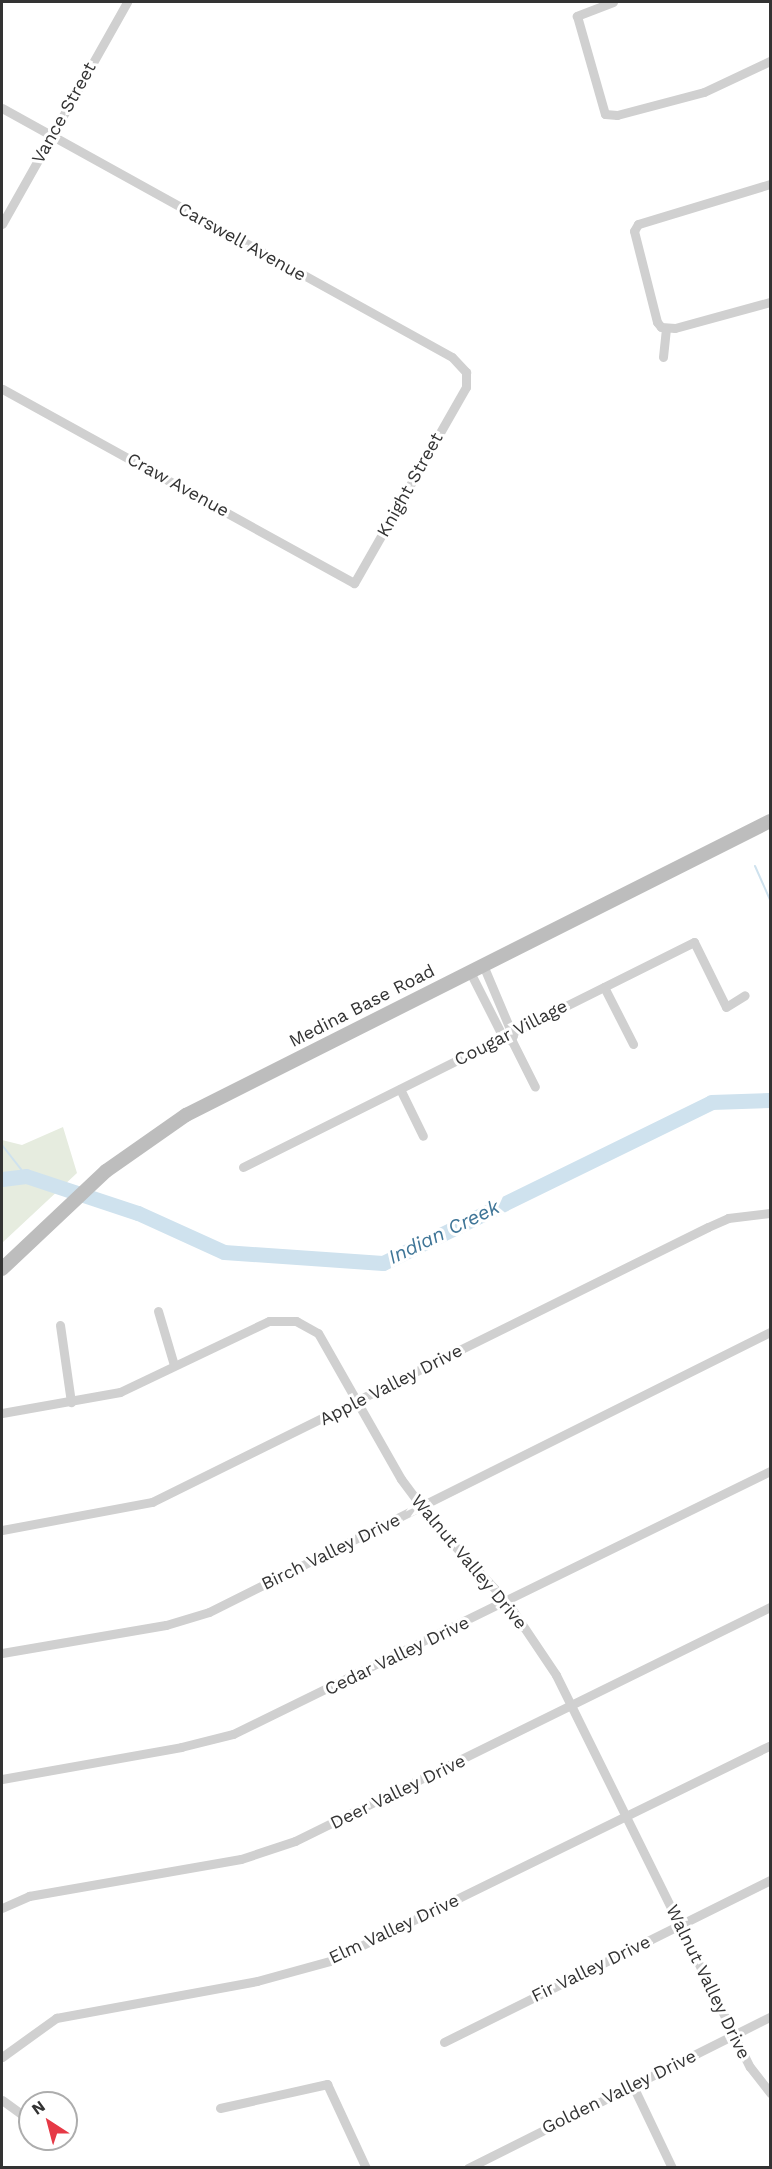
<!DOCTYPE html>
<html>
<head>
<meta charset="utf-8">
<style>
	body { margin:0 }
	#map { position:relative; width:772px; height:2169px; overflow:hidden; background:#fff; font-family:"Work Sans",sans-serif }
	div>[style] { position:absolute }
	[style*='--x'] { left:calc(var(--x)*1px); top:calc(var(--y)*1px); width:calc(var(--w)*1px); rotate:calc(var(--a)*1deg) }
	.green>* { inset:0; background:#e6ecdf }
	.stream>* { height:2px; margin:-1px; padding:0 1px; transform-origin:1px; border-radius:1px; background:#cfe2ee }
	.river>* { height:15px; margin:-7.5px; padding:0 7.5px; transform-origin:7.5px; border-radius:7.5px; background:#cfe2ee }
	.street>* { height:9px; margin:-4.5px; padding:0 4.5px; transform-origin:4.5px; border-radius:4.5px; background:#d0d0d0 }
	.secondary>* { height:14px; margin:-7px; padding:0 7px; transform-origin:7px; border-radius:7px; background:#bdbdbd }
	span { translate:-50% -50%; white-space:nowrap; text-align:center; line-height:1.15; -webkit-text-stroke:6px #fff; paint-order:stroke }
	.street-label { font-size:18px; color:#333 }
	.water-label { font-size:20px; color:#3f7597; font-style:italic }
	.frame { position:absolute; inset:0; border:3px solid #333; pointer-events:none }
	.north { position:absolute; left:18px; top:2091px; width:60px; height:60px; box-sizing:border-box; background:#fff; border:2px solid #adadad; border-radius:50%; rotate:324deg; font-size:16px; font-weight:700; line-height:24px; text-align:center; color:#333 }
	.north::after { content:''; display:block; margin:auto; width:21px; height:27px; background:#e63946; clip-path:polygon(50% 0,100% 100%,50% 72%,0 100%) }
</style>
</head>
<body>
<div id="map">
	<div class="green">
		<div style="clip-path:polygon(63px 1127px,77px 1173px,2px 1243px,2px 1140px,22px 1145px)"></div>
	</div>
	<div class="stream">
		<div style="--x:755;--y:866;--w:37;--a:66"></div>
		<div style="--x:2;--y:1145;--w:39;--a:52"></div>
	</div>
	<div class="river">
		<div style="--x:2;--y:1179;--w:24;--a:-7"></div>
		<div style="--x:26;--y:1176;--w:118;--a:18.3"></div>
		<div style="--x:138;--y:1213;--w:94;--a:24.4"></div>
		<div style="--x:224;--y:1252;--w:159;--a:4"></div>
		<div style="--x:383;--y:1263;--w:365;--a:-26.1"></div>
		<div style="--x:711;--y:1102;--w:59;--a:-1.9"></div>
	</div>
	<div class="street">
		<div style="--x:613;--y:2;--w:39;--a:159"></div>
		<div style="--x:577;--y:16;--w:102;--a:74.1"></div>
		<div style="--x:605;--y:114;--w:12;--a:5"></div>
		<div style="--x:617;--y:115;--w:90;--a:-14.8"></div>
		<div style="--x:704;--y:92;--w:73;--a:-25.2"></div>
		<div style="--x:2;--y:108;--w:514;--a:28.96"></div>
		<div style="--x:452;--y:357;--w:21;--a:47"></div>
		<div style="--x:466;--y:372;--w:15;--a:90"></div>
		<div style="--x:466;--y:387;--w:226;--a:119.7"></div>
		<div style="--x:354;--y:583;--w:402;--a:-151.1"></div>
		<div style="--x:770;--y:184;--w:138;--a:163.1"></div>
		<div style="--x:638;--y:224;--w:8;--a:120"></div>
		<div style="--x:634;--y:231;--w:94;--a:75.8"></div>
		<div style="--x:657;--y:322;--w:6;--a:51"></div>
		<div style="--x:661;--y:327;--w:14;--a:4"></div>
		<div style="--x:675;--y:328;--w:98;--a:-15.3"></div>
		<div style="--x:2;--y:224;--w:255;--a:-60.6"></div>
		<div style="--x:663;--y:357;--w:28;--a:-84"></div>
		<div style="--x:483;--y:965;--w:77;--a:67.1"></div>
		<div style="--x:470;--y:972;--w:73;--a:63.1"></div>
		<div style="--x:503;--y:1037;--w:10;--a:24"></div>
		<div style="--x:512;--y:1041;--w:51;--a:63.4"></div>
		<div style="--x:604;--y:987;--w:64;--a:63"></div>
		<div style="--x:400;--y:1089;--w:52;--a:63.9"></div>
		<div style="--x:243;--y:1167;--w:504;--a:-26.51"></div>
		<div style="--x:694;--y:942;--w:72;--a:63.8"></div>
		<div style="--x:726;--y:1007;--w:22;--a:-32"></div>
		<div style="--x:158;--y:1311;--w:56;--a:73.5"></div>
		<div style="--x:60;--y:1325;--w:78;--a:81.9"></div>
		<div style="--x:2;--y:1413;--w:120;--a:-10.1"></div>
		<div style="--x:120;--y:1392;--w:165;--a:-25.5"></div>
		<div style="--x:269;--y:1321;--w:27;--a:0"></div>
		<div style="--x:296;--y:1321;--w:25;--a:29"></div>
		<div style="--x:318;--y:1333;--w:168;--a:60.4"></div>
		<div style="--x:401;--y:1479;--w:59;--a:53.3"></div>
		<div style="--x:436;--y:1526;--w:104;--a:46.9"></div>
		<div style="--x:507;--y:1602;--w:88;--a:56.1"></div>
		<div style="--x:556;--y:1675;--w:437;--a:63.7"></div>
		<div style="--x:750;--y:2067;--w:33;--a:52"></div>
		<div style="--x:2;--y:1530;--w:153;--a:-10.6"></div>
		<div style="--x:152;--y:1502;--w:620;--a:-26.32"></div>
		<div style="--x:708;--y:1227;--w:22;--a:-24"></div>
		<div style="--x:728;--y:1218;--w:42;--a:-6.8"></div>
		<div style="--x:2;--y:1653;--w:166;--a:-9.7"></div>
		<div style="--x:166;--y:1625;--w:45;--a:-16.8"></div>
		<div style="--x:209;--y:1612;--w:627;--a:-26.52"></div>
		<div style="--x:2;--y:1779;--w:182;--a:-10.1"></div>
		<div style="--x:181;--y:1747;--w:54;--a:-14"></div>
		<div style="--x:233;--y:1734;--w:598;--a:-26.09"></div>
		<div style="--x:2;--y:1908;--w:30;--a:-24"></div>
		<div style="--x:29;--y:1896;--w:215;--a:-9.9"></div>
		<div style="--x:241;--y:1859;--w:57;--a:-18.4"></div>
		<div style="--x:295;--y:1841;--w:530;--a:-26.23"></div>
		<div style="--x:444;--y:2042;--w:364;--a:-26.4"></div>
		<div style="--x:2;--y:2057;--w:67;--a:-35.8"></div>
		<div style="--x:56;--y:2018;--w:204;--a:-10.4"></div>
		<div style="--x:257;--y:1981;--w:76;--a:-15.3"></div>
		<div style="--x:330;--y:1961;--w:490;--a:-26.1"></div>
		<div style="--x:632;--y:2084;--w:93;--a:64.5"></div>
		<div style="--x:2;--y:2100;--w:34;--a:36"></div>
		<div style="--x:220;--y:2108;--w:110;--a:-12.6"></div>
		<div style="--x:327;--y:2084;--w:93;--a:65.1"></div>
		<div style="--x:468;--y:2168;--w:338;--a:-26.6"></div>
	</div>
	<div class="secondary">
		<div style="--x:2;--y:1269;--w:143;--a:-43.3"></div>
		<div style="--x:106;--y:1171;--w:98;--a:-35"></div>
		<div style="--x:186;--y:1115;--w:654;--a:-26.72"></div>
	</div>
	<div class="street-label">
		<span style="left:64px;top:113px;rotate:-61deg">Vance Street</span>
		<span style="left:242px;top:242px;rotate:29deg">Carswell Avenue</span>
		<span style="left:178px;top:485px;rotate:29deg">Craw Avenue</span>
		<span style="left:410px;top:485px;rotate:-61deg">Knight Street</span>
		<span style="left:362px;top:1006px;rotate:-27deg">Medina Base Road</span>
		<span style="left:511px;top:1033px;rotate:-27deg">Cougar Village</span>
		<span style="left:391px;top:1385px;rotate:-27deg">Apple Valley Drive</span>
		<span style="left:331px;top:1552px;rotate:-26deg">Birch Valley Drive</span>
		<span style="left:469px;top:1562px;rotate:50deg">Walnut Valley Drive</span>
		<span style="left:397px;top:1656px;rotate:-26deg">Cedar Valley Drive</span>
		<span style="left:398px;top:1792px;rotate:-26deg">Deer Valley Drive</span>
		<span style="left:394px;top:1929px;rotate:-25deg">Elm Valley Drive</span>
		<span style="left:591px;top:1969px;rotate:-26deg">Fir Valley Drive</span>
		<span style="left:708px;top:1982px;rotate:64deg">Walnut Valley Drive</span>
		<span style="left:619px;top:2092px;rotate:-26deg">Golden Valley Drive</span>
	</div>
	<div class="water-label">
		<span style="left:444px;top:1232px;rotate:-26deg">Indian Creek</span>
	</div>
	<div class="frame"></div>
	<div class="north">N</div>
</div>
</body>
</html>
